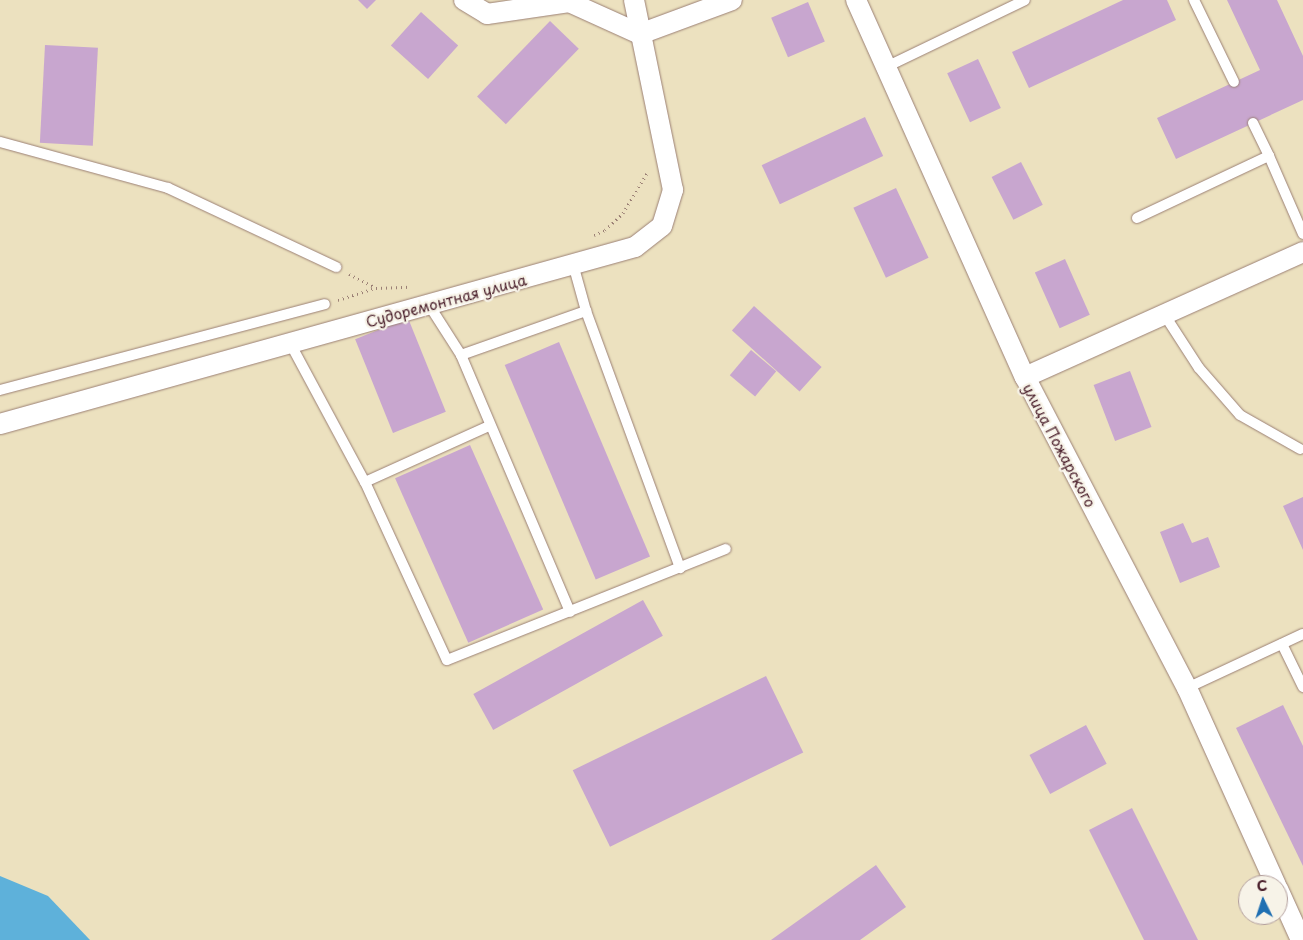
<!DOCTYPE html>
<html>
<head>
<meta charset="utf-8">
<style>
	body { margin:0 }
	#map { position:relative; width:1303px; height:940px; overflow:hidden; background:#ece1bf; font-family:"Playpen Sans",sans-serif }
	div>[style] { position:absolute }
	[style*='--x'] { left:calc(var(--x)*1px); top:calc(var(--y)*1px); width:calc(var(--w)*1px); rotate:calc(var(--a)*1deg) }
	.water>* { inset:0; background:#5eb1da }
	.building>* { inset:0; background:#c8a6cf; transform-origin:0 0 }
	.path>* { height:3px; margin-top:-1.5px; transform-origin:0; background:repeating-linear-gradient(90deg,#9b8075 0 1px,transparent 0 5px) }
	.roads { filter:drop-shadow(0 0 1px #9b8075) drop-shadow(0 0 1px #9b8075) }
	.service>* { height:10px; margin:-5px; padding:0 5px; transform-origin:5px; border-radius:5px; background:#fff }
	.minor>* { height:20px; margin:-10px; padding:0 10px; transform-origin:10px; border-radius:10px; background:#fff }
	span { translate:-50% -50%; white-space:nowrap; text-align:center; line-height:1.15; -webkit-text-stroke:4.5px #f7f3e8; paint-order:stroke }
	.street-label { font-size:15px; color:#4a1f2b }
	.north { position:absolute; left:1238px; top:875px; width:50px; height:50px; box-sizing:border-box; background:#f7f3e8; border:1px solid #b29e9c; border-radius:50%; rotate:356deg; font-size:14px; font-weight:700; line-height:20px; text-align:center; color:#4a1f2b }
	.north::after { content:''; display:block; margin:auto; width:18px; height:22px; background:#1f6fb2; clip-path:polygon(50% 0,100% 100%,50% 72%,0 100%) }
</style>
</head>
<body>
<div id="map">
	<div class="water">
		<div style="clip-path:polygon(0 876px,48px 896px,90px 940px,0 940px)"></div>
	</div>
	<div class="building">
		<div style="clip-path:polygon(358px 0,376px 0,367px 9px)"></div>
		<div style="clip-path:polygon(1123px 0,1167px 0,1176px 20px,1029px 88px,1012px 52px)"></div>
		<div style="clip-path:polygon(1227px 0,1277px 0,1303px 56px,1303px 100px,1176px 159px,1157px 118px,1260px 70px)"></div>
		<div style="left:808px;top:2px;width:43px;height:40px;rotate:67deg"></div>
		<div style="left:421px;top:12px;width:50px;height:45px;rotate:42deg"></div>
		<div style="left:550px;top:21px;width:40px;height:105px;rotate:44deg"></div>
		<div style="left:45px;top:45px;width:53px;height:98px;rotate:3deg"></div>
		<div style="left:978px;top:59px;width:54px;height:34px;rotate:65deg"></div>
		<div style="left:865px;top:117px;width:43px;height:114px;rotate:65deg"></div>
		<div style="left:1021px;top:162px;width:48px;height:33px;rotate:63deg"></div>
		<div style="left:896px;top:188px;width:77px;height:47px;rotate:65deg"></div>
		<div style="left:1065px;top:259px;width:61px;height:33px;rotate:66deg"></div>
		<div style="left:754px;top:306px;width:91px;height:33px;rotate:42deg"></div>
		<div style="left:408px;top:318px;width:101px;height:57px;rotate:68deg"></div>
		<div style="left:559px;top:342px;width:233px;height:59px;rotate:67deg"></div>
		<div style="left:751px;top:350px;width:33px;height:33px;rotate:40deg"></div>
		<div style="left:1130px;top:371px;width:60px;height:39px;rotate:69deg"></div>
		<div style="left:470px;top:445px;width:180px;height:82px;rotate:66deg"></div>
		<div style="clip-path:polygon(1303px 497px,1303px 550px,1283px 506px)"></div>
		<div style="clip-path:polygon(1183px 523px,1192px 543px,1208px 537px,1220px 567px,1180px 583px,1160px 532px)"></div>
		<div style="left:643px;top:600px;width:41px;height:194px;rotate:61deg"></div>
		<div style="left:766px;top:676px;width:85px;height:215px;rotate:64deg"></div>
		<div style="clip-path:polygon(1283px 705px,1303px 746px,1303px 866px,1236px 728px)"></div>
		<div style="left:1086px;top:725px;width:44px;height:64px;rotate:62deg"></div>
		<div style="clip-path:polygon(1132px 808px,1198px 940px,1144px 940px,1089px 830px)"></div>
		<div style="clip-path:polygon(876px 865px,906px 907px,860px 940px,771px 940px)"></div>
	</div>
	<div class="path">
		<div style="--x:594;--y:235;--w:12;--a:-24"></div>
		<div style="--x:605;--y:230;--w:25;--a:-43"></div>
		<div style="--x:623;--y:213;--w:47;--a:-59"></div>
		<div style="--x:349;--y:274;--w:29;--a:27"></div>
		<div style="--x:338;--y:300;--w:40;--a:-18"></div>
		<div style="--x:376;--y:288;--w:34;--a:-2"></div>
	</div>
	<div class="roads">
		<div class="service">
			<div style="--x:1194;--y:0;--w:91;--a:64"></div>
			<div style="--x:886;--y:67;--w:154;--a:-25.7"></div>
			<div style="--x:1253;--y:123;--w:37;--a:64"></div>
			<div style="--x:0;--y:142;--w:174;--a:15.3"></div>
			<div style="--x:168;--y:188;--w:186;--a:25.2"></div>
			<div style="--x:1137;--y:218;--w:146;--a:-25.2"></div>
			<div style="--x:1269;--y:156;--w:85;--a:66.4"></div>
			<div style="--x:573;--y:264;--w:49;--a:74.5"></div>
			<div style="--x:586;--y:311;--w:274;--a:69.9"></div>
			<div style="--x:429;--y:305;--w:59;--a:57.4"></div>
			<div style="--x:461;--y:355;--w:279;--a:67"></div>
			<div style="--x:1164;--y:314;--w:64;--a:57.1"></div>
			<div style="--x:1199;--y:368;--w:62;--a:48.9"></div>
			<div style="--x:1240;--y:415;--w:69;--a:29.5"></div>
			<div style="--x:290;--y:343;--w:158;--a:61.7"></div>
			<div style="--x:365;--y:482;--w:196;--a:65.3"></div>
			<div style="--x:447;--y:660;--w:300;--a:-21.7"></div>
			<div style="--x:461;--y:355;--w:133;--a:-19.4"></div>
			<div style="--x:0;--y:390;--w:336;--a:-14.8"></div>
			<div style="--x:365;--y:482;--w:136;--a:-24.3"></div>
			<div style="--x:1282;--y:644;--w:48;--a:64"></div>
			<div style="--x:1187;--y:688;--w:128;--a:-25"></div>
		</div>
		<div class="minor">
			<div style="--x:464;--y:0;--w:27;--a:31"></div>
			<div style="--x:487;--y:14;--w:83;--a:-8.3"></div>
			<div style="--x:569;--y:2;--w:78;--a:24.3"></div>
			<div style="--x:640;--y:34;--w:98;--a:-20.3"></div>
			<div style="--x:856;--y:0;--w:413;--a:65.9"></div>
			<div style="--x:1025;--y:377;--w:351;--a:62.5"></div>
			<div style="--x:1187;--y:688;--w:216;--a:65.7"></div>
			<div style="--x:1025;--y:377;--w:305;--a:-24.2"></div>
			<div style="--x:0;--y:424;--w:659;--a:-15.58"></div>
			<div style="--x:635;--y:247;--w:34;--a:-38"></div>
			<div style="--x:662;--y:226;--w:38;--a:-73"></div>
			<div style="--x:673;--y:190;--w:194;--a:-101.6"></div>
			<div style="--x:1278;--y:889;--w:56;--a:65.7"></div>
		</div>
	</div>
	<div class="street-label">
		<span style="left:446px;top:300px;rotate:-15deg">Судоремонтная улица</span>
		<span style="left:1060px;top:445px;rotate:62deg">улица Пожарского</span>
	</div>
	<div class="north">С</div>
</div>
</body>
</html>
